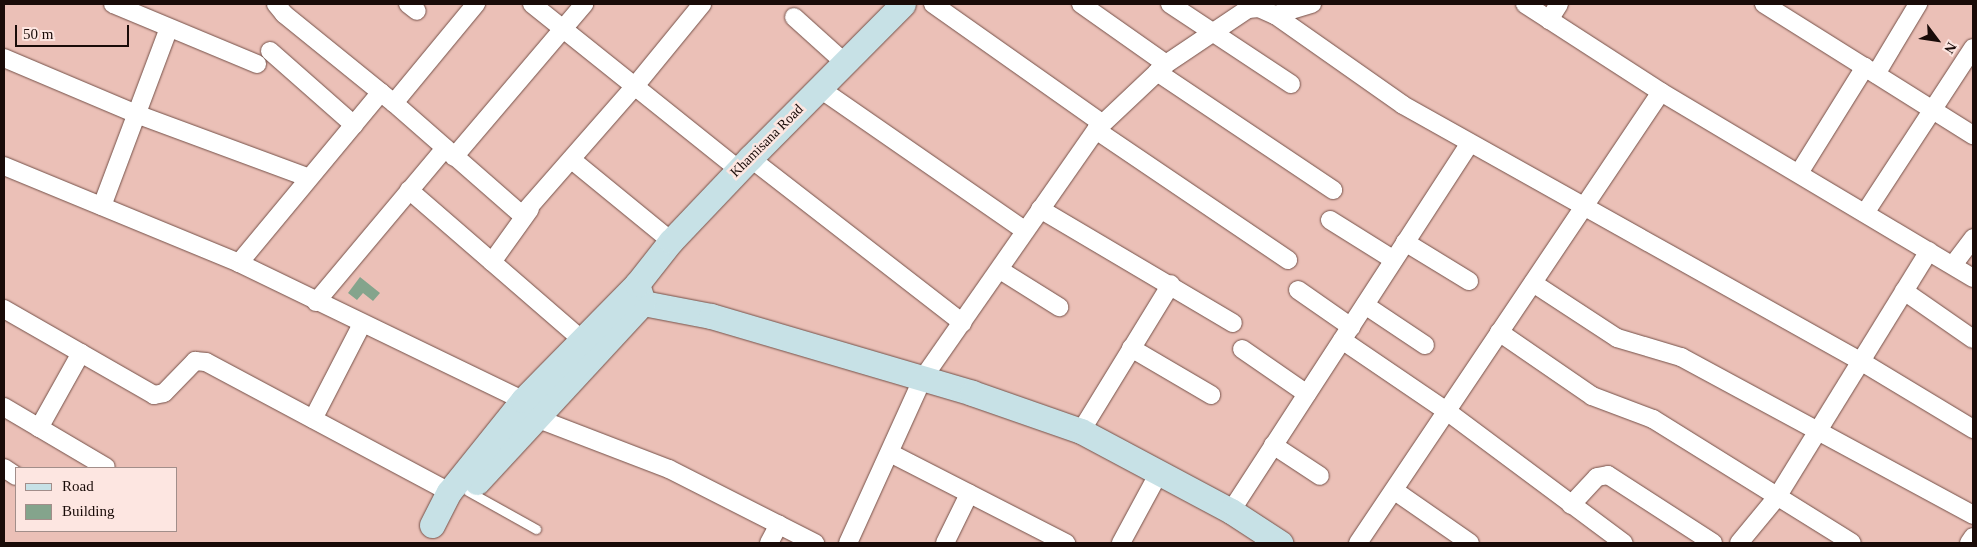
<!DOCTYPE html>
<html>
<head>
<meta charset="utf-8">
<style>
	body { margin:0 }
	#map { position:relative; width:1977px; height:547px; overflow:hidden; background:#ebc0b7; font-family:"Times New Roman",serif }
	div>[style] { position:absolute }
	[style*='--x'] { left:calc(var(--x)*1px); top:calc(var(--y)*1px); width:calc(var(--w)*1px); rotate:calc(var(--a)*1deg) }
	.building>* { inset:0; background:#84a48c }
	.roads { filter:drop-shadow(0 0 1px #745048) drop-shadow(0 0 1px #745048) }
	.lane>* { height:9px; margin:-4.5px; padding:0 4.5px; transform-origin:4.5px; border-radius:4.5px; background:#fff }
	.street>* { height:18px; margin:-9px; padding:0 9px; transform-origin:9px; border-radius:9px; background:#fff }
	.secondary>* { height:25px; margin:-12.5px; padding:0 12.5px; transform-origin:12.5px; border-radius:12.5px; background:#c7e1e6 }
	span { translate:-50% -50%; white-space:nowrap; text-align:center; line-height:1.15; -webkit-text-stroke:5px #fde6e1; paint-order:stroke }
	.street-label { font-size:14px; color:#190b08 }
	.frame { position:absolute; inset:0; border:5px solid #190b08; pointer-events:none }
	.legend { position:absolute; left:15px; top:467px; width:162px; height:65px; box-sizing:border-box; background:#fde6e1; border:1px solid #a28e8a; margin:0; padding:6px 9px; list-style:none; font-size:15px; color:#190b08 }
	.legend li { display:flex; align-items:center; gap:10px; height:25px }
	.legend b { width:25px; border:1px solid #a28e8a }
	.north { position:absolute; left:1912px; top:15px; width:50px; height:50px; -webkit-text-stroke:4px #fde6e1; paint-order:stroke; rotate:121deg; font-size:14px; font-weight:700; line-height:20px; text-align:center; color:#190b08 }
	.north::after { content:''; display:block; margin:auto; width:18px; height:22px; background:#190b08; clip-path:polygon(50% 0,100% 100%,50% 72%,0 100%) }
	.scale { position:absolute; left:15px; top:25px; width:114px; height:22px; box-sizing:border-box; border:2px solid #190b08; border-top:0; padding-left:6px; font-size:15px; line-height:18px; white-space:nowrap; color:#190b08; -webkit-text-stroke:4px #fde6e1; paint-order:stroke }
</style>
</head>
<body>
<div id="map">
	<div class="building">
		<div style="clip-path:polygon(360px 277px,380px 293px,373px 301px,363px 293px,357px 300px,348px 293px)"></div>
	</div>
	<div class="roads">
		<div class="lane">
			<div style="--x:468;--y:491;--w:78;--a:29.2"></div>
		</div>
		<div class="street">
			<div style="--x:113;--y:4;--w:156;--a:22.6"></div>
			<div style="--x:276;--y:4;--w:13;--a:51"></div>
			<div style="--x:284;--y:14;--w:141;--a:39"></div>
			<div style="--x:394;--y:103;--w:170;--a:41.2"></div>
			<div style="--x:522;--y:215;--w:171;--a:-48.8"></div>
			<div style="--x:635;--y:86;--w:106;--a:-50.7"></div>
			<div style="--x:408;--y:4;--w:11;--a:38"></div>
			<div style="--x:532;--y:4;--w:264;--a:38.7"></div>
			<div style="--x:933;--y:4;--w:207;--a:35.2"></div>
			<div style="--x:1081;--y:4;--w:104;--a:35.2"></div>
			<div style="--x:1170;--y:4;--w:145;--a:33.5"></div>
			<div style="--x:1525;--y:4;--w:162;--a:32.9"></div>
			<div style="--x:1661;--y:92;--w:363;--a:30.8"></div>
			<div style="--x:1764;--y:4;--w:247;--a:32.1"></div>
			<div style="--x:1275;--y:15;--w:156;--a:35.1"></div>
			<div style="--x:1403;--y:105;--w:526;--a:29.25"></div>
			<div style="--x:1862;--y:362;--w:130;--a:31.1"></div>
			<div style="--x:794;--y:17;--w:69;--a:42"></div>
			<div style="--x:1549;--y:20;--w:19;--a:-58"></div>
			<div style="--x:270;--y:51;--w:112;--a:41.4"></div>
			<div style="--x:4;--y:58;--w:147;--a:22.9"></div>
			<div style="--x:139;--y:115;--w:181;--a:20.3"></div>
			<div style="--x:1157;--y:72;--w:212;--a:33.8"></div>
			<div style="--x:1876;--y:74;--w:82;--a:-59"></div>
			<div style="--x:819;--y:88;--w:249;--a:34.7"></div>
			<div style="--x:394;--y:103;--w:129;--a:-50.4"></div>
			<div style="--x:1096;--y:130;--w:232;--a:34.1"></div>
			<div style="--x:454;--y:157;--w:201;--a:-49.6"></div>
			<div style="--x:750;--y:158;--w:269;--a:37.8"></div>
			<div style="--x:572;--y:160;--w:128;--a:39.3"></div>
			<div style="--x:4;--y:166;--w:254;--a:22.4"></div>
			<div style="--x:239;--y:263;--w:315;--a:25.8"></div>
			<div style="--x:1799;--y:173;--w:125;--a:-58.1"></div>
			<div style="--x:409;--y:190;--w:228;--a:40.9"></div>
			<div style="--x:102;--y:206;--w:190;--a:-69.4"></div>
			<div style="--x:1040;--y:209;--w:224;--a:30.6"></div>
			<div style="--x:1865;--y:213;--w:197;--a:-56.8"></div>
			<div style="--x:1330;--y:220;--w:75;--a:32"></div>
			<div style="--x:1405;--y:242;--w:75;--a:31.4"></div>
			<div style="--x:492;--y:262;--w:65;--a:-54.4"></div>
			<div style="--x:239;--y:263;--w:222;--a:-50.3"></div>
			<div style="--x:1953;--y:265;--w:34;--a:-53"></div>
			<div style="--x:1000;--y:270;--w:70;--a:32.1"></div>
			<div style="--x:1533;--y:283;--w:100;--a:33.2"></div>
			<div style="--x:1617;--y:338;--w:67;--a:16.5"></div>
			<div style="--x:1681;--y:357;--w:332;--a:28.4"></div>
			<div style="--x:1298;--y:290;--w:65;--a:34.9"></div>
			<div style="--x:1904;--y:291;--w:84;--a:34.8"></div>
			<div style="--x:316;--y:302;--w:201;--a:-50"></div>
			<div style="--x:1365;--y:305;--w:72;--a:33.7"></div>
			<div style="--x:4;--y:309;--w:173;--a:29.8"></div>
			<div style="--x:154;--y:395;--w:10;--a:-11"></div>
			<div style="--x:164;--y:393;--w:45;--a:-45.9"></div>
			<div style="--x:195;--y:361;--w:11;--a:5"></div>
			<div style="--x:206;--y:362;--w:276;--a:28.1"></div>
			<div style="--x:1499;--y:332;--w:113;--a:34.5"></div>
			<div style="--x:1592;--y:396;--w:65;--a:20.7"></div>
			<div style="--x:1653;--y:419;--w:234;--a:31.9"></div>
			<div style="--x:1342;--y:340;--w:128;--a:34.2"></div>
			<div style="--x:1448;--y:412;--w:219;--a:36.7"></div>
			<div style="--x:1131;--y:348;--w:93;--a:30.4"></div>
			<div style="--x:1242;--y:349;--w:79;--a:34.7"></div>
			<div style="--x:4;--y:407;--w:118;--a:30.5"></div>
			<div style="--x:536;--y:418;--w:142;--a:21"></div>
			<div style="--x:669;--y:469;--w:164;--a:26.9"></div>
			<div style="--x:313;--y:419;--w:107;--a:-62.7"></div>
			<div style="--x:39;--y:428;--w:86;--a:-60.8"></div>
			<div style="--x:1081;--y:431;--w:172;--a:-58.5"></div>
			<div style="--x:1273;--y:445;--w:56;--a:33.4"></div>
			<div style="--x:890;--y:453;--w:198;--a:27.1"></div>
			<div style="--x:4;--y:468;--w:14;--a:34"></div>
			<div style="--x:1395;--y:491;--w:91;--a:34.7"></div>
			<div style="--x:1571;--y:505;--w:38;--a:-47"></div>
			<div style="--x:1597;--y:477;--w:11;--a:-10"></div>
			<div style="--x:1608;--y:475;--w:125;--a:32.9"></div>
			<div style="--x:1231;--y:511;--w:437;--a:-57"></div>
			<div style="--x:769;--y:543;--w:21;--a:-62"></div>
			<div style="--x:848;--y:543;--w:181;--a:-65.6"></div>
			<div style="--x:923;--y:378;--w:302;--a:-55.1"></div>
			<div style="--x:1096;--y:130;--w:96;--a:-43.3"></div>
			<div style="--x:1166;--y:64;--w:99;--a:-33.9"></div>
			<div style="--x:1248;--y:9;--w:11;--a:-5"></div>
			<div style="--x:1259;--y:8;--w:17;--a:24"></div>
			<div style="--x:1275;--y:15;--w:39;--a:-17"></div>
			<div style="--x:945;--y:543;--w:55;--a:-63.9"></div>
			<div style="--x:1121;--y:543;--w:82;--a:-61.6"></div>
			<div style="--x:1358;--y:543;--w:543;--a:-56.11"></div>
			<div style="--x:1739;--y:543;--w:60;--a:-50.4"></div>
			<div style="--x:1777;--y:497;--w:289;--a:-58.3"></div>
			<div style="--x:1969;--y:543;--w:7;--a:-56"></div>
		</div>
		<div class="secondary">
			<div style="--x:637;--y:284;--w:20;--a:72"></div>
			<div style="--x:643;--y:303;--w:69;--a:10.8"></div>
			<div style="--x:711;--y:316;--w:272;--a:16.4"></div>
			<div style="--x:972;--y:393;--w:115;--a:19.2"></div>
			<div style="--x:1081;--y:431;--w:170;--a:28.1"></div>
			<div style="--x:1231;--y:511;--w:59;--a:33.1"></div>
			<div style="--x:477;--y:482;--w:244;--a:-47.2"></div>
			<div style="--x:432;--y:525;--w:37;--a:-63"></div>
			<div style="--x:449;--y:492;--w:118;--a:-51.2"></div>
			<div style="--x:523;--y:400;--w:163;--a:-45.5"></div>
			<div style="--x:637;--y:284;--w:55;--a:-51.7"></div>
			<div style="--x:671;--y:241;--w:115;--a:-46.4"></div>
			<div style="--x:750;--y:158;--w:217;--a:-45.2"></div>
		</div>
	</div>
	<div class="street-label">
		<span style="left:767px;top:141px;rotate:-45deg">Khamisana Road</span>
	</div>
	<div class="frame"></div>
	<ul class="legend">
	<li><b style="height:6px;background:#c7e1e6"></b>Road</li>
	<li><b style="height:14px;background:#84a48c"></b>Building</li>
	</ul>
	<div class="north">N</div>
	<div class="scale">50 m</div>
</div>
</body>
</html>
